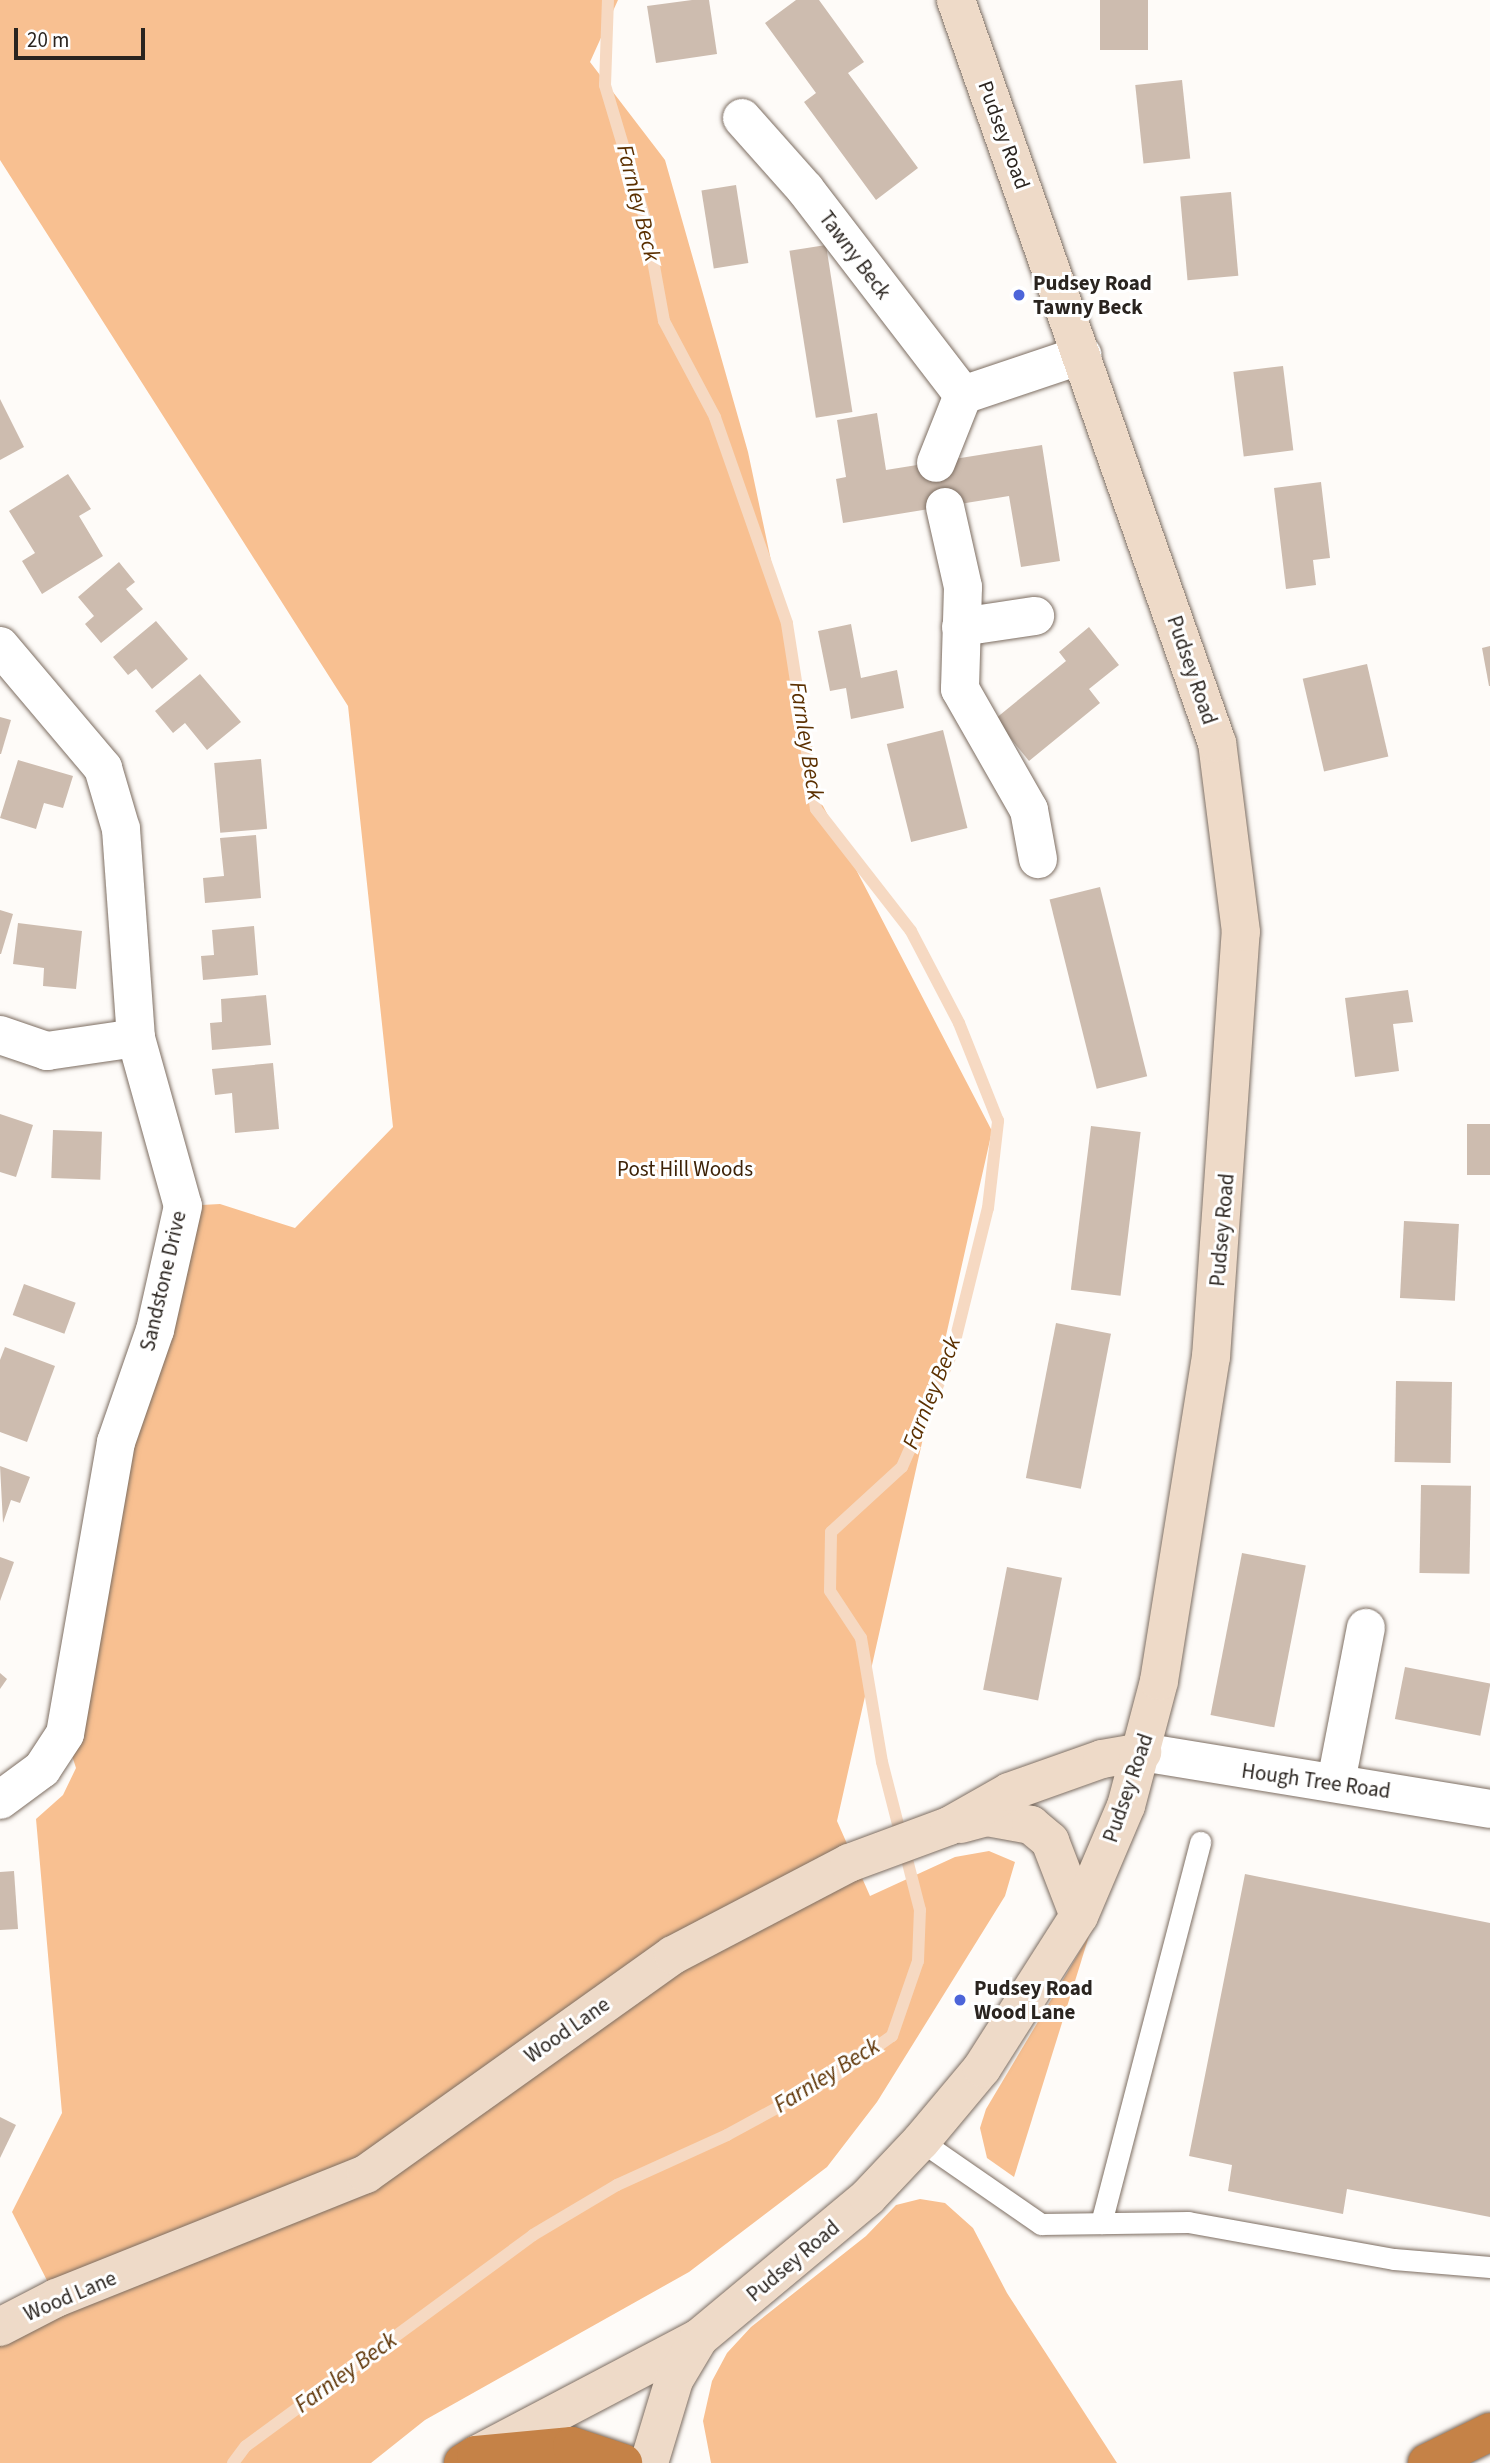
<!DOCTYPE html>
<html>
<head>
<meta charset="utf-8">
<style>
	body { margin:0 }
	#map { position:relative; width:1490px; height:2463px; overflow:hidden; background:#fefbf8; font-family:"Source Sans 3",sans-serif }
	div>[style] { position:absolute }
	[style*='--x'] { left:calc(var(--x)*1px); top:calc(var(--y)*1px); width:calc(var(--w)*1px); rotate:calc(var(--a)*1deg) }
	.green>* { inset:0; background:#f8c091 }
	.stream>* { height:12px; margin:-6px; padding:0 6px; transform-origin:6px; border-radius:6px; background:#f6d9c2 }
	.building>* { inset:0; background:#cdbcaf; transform-origin:0 0 }
	.roads { filter:drop-shadow(0 0 2px #7d6e62) drop-shadow(0 0 2px #7d6e62) }
	.lane>* { height:21px; margin:-10.5px; padding:0 10.5px; transform-origin:10.5px; border-radius:10.5px; background:#fff }
	.street>* { height:38px; margin:-19px; padding:0 19px; transform-origin:19px; border-radius:19px; background:#fff }
	.secondary>* { height:38px; margin:-19px; padding:0 19px; transform-origin:19px; border-radius:19px; background:#eedac8 }
	.highway>* { height:38px; margin:-19px; padding:0 19px; transform-origin:19px; border-radius:19px; background:#c58247 }
	.dots>* { width:19px; height:19px; translate:-50% -50%; box-sizing:border-box; border:4px solid #fff; border-radius:50% }
	span { translate:-50% -50%; white-space:nowrap; text-align:center; line-height:1.15; -webkit-text-stroke:6px #fff; paint-order:stroke }
	.street-label { font-size:21px; color:#2a241f }
	.poi-label { font-size:21px; color:#2a241f; font-weight:700 }
	.left { translate:0 -50%; text-align:left }
	.park-label { font-size:21px; color:#3d2207 }
	.water-label { font-size:23px; color:#5b3000; font-style:italic }
	.scale { position:absolute; left:14px; top:28px; width:131px; height:32px; box-sizing:border-box; border:4px solid #2a241f; border-top:0; padding-left:9px; font-size:21px; line-height:24px; white-space:nowrap; color:#2a241f; -webkit-text-stroke:5px #fff; paint-order:stroke }
</style>
</head>
<body>
<div id="map">
	<div class="green">
		<div style="clip-path:polygon(0 0,618px 0,590px 62px,665px 160px,748px 452px,823px 806px,992px 1131px,837px 1821px,870px 1896px,955px 1857px,989px 1851px,1015px 1862px,1005px 1896px,877px 2102px,827px 2167px,689px 2272px,425px 2420px,371px 2463px,0 2463px,0 2327px,56px 2298px,12px 2212px,62px 2113px,36px 1819px,63px 1795px,76px 1768px,65px 1734px,183px 1206px,220px 1204px,295px 1228px,393px 1127px,348px 706px,0 160px)"></div>
		<div style="clip-path:polygon(1089px 1936px,1014px 2177px,987px 2158px,980px 2128px,986px 2109px)"></div>
		<div style="clip-path:polygon(920px 2199px,945px 2203px,973px 2228px,1007px 2293px,1117px 2463px,711px 2463px,703px 2421px,712px 2381px,727px 2353px,751px 2327px,866px 2236px,896px 2205px)"></div>
	</div>
	<div class="stream">
		<div style="--x:233;--y:2463;--w:21;--a:-53"></div>
		<div style="--x:246;--y:2446;--w:356;--a:-36.3"></div>
		<div style="--x:533;--y:2235;--w:98;--a:-30.8"></div>
		<div style="--x:617;--y:2185;--w:121;--a:-24.4"></div>
		<div style="--x:727;--y:2135;--w:122;--a:-28.5"></div>
		<div style="--x:834;--y:2077;--w:71;--a:-35.3"></div>
		<div style="--x:892;--y:2036;--w:79;--a:-70.9"></div>
		<div style="--x:918;--y:1961;--w:51;--a:-87.8"></div>
		<div style="--x:920;--y:1910;--w:153;--a:-104.4"></div>
		<div style="--x:882;--y:1762;--w:126;--a:-99.6"></div>
		<div style="--x:861;--y:1638;--w:56;--a:-123.4"></div>
		<div style="--x:830;--y:1591;--w:59;--a:-89"></div>
		<div style="--x:831;--y:1532;--w:96;--a:-42.5"></div>
		<div style="--x:902;--y:1467;--w:124;--a:-66.3"></div>
		<div style="--x:952;--y:1353;--w:149;--a:-76.1"></div>
		<div style="--x:988;--y:1208;--w:88;--a:-83.4"></div>
		<div style="--x:998;--y:1121;--w:105;--a:-111.7"></div>
		<div style="--x:959;--y:1023;--w:104;--a:-117.6"></div>
		<div style="--x:911;--y:931;--w:155;--a:-127.9"></div>
		<div style="--x:816;--y:809;--w:188;--a:-98.9"></div>
		<div style="--x:787;--y:623;--w:218;--a:-109.3"></div>
		<div style="--x:715;--y:417;--w:109;--a:-118"></div>
		<div style="--x:664;--y:321;--w:101;--a:-100.3"></div>
		<div style="--x:646;--y:222;--w:143;--a:-106.7"></div>
		<div style="--x:605;--y:85;--w:85;--a:-88"></div>
	</div>
	<div class="building">
		<div style="clip-path:polygon(692px 0,709px 0,717px 54px,656px 63px,647px 6px)"></div>
		<div style="clip-path:polygon(796px 0,819px 0,864px 62px,848px 73px,918px 168px,876px 200px,804px 102px,816px 93px,765px 23px)"></div>
		<div style="left:1100px;top:0;width:48px;height:50px"></div>
		<div style="left:1182px;top:80px;width:79px;height:47px;rotate:84deg"></div>
		<div style="left:736px;top:185px;width:79px;height:35px;rotate:81deg"></div>
		<div style="left:1231px;top:192px;width:84px;height:51px;rotate:85deg"></div>
		<div style="left:826px;top:245px;width:169px;height:37px;rotate:81deg"></div>
		<div style="left:1283px;top:366px;width:85px;height:50px;rotate:83deg"></div>
		<div style="clip-path:polygon(0 399px,24px 447px,0 460px)"></div>
		<div style="clip-path:polygon(877px 413px,886px 470px,1042px 445px,1060px 561px,1021px 567px,1009px 496px,843px 523px,836px 479px,846px 477px,837px 420px)"></div>
		<div style="clip-path:polygon(68px 474px,91px 509px,79px 516px,103px 556px,42px 594px,22px 561px,35px 553px,9px 511px)"></div>
		<div style="clip-path:polygon(1321px 482px,1330px 558px,1313px 560px,1316px 585px,1286px 589px,1274px 488px)"></div>
		<div style="clip-path:polygon(119px 562px,135px 582px,126px 589px,143px 609px,101px 643px,85px 624px,94px 616px,78px 597px)"></div>
		<div style="clip-path:polygon(156px 621px,188px 659px,152px 689px,136px 669px,128px 675px,113px 657px)"></div>
		<div style="clip-path:polygon(851px 624px,861px 678px,897px 670px,904px 708px,851px 719px,846px 688px,830px 691px,818px 631px)"></div>
		<div style="clip-path:polygon(1089px 627px,1119px 665px,1089px 689px,1100px 703px,1029px 761px,995px 719px,1066px 661px,1059px 652px)"></div>
		<div style="clip-path:polygon(1490px 646px,1490px 686px,1489px 686px,1482px 648px)"></div>
		<div style="left:1367px;top:664px;width:95px;height:66px;rotate:77deg"></div>
		<div style="clip-path:polygon(200px 674px,241px 722px,207px 750px,185px 723px,173px 733px,155px 711px)"></div>
		<div style="clip-path:polygon(0 717px,11px 720px,1px 754px,0 754px)"></div>
		<div style="left:943px;top:730px;width:101px;height:58px;rotate:76deg"></div>
		<div style="left:261px;top:759px;width:70px;height:47px;rotate:85deg"></div>
		<div style="clip-path:polygon(18px 760px,73px 776px,63px 808px,44px 803px,36px 829px,0 818px)"></div>
		<div style="clip-path:polygon(256px 835px,261px 898px,205px 903px,203px 878px,224px 876px,220px 838px)"></div>
		<div style="left:1100px;top:887px;width:195px;height:52px;rotate:76deg"></div>
		<div style="clip-path:polygon(0 910px,13px 914px,1px 954px,0 954px)"></div>
		<div style="clip-path:polygon(18px 923px,82px 931px,76px 989px,43px 986px,44px 968px,13px 964px)"></div>
		<div style="clip-path:polygon(254px 926px,258px 975px,203px 980px,201px 956px,214px 955px,212px 930px)"></div>
		<div style="clip-path:polygon(1408px 990px,1413px 1022px,1393px 1024px,1399px 1071px,1355px 1077px,1345px 998px)"></div>
		<div style="clip-path:polygon(266px 995px,271px 1045px,212px 1050px,210px 1023px,222px 1022px,221px 999px)"></div>
		<div style="clip-path:polygon(273px 1063px,279px 1129px,235px 1133px,232px 1093px,215px 1095px,212px 1069px)"></div>
		<div style="clip-path:polygon(0 1114px,33px 1125px,16px 1177px,0 1172px)"></div>
		<div style="left:1467px;top:1124px;width:23px;height:51px"></div>
		<div style="left:1091px;top:1126px;width:50px;height:165px;rotate:7deg"></div>
		<div style="left:53px;top:1130px;width:49px;height:48px;rotate:2deg"></div>
		<div style="left:1404px;top:1221px;width:55px;height:77px;rotate:3deg"></div>
		<div style="left:24px;top:1284px;width:55px;height:33px;rotate:20deg"></div>
		<div style="left:1056px;top:1323px;width:56px;height:158px;rotate:11deg"></div>
		<div style="clip-path:polygon(5px 1347px,55px 1366px,27px 1442px,0 1432px,0 1360px)"></div>
		<div style="left:1396px;top:1381px;width:56px;height:81px;rotate:1deg"></div>
		<div style="clip-path:polygon(0 1466px,30px 1477px,20px 1503px,11px 1500px,3px 1523px)"></div>
		<div style="left:1421px;top:1485px;width:50px;height:88px;rotate:1deg"></div>
		<div style="left:1242px;top:1553px;width:65px;height:165px;rotate:11deg"></div>
		<div style="clip-path:polygon(0 1557px,14px 1562px,0 1601px)"></div>
		<div style="left:1007px;top:1567px;width:56px;height:125px;rotate:11deg"></div>
		<div style="left:1405px;top:1667px;width:87px;height:53px;rotate:11deg"></div>
		<div style="clip-path:polygon(0 1673px,7px 1679px,0 1689px)"></div>
		<div style="clip-path:polygon(14px 1871px,18px 1929px,0 1930px,0 1872px)"></div>
		<div style="clip-path:polygon(1245px 1874px,1490px 1923px,1490px 2217px,1347px 2189px,1343px 2214px,1228px 2191px,1232px 2165px,1189px 2156px)"></div>
		<div style="clip-path:polygon(0 2117px,16px 2125px,0 2158px)"></div>
	</div>
	<div class="roads">
		<div class="lane">
			<div style="--x:921;--y:2141;--w:146;--a:34.7"></div>
			<div style="--x:1041;--y:2224;--w:147;--a:-0.8"></div>
			<div style="--x:1188;--y:2222;--w:209;--a:10.2"></div>
			<div style="--x:1394;--y:2259;--w:96;--a:4.8"></div>
			<div style="--x:1101;--y:2223;--w:394;--a:-75.4"></div>
		</div>
		<div class="street">
			<div style="--x:742;--y:118;--w:95;--a:48.4"></div>
			<div style="--x:805;--y:189;--w:260;--a:52.5"></div>
			<div style="--x:963;--y:395;--w:73;--a:111.7"></div>
			<div style="--x:963;--y:395;--w:126;--a:-18.6"></div>
			<div style="--x:945;--y:507;--w:82;--a:77.3"></div>
			<div style="--x:963;--y:587;--w:102;--a:91.7"></div>
			<div style="--x:960;--y:689;--w:139;--a:60.3"></div>
			<div style="--x:1029;--y:810;--w:50;--a:79.6"></div>
			<div style="--x:961;--y:627;--w:75;--a:-8.5"></div>
			<div style="--x:0;--y:646;--w:160;--a:49.8"></div>
			<div style="--x:103;--y:768;--w:64;--a:73.6"></div>
			<div style="--x:121;--y:829;--w:210;--a:85.9"></div>
			<div style="--x:136;--y:1038;--w:174;--a:74.4"></div>
			<div style="--x:183;--y:1206;--w:127;--a:102.7"></div>
			<div style="--x:155;--y:1330;--w:119;--a:109.2"></div>
			<div style="--x:116;--y:1442;--w:296;--a:99.9"></div>
			<div style="--x:65;--y:1734;--w:42;--a:123.3"></div>
			<div style="--x:42;--y:1769;--w:52;--a:143.6"></div>
			<div style="--x:0;--y:1035;--w:50;--a:18.8"></div>
			<div style="--x:47;--y:1051;--w:90;--a:-8.3"></div>
			<div style="--x:1142;--y:1752;--w:353;--a:9.3"></div>
			<div style="--x:1336;--y:1782;--w:157;--a:-79"></div>
		</div>
		<div class="secondary">
			<div style="--x:961;--y:1824;--w:27;--a:-15"></div>
			<div style="--x:987;--y:1817;--w:45;--a:10.3"></div>
			<div style="--x:1031;--y:1825;--w:25;--a:40"></div>
			<div style="--x:1050;--y:1841;--w:80;--a:68.9"></div>
			<div style="--x:0;--y:2327;--w:63;--a:-27.4"></div>
			<div style="--x:56;--y:2298;--w:334;--a:-21.8"></div>
			<div style="--x:366;--y:2174;--w:377;--a:-35.5"></div>
			<div style="--x:673;--y:1955;--w:199;--a:-27.6"></div>
			<div style="--x:849;--y:1863;--w:107;--a:-20.3"></div>
			<div style="--x:949;--y:1826;--w:69;--a:-29.5"></div>
			<div style="--x:1009;--y:1792;--w:99;--a:-19.5"></div>
			<div style="--x:1102;--y:1759;--w:41;--a:-9.9"></div>
			<div style="--x:476;--y:2455;--w:252;--a:-27.7"></div>
			<div style="--x:699;--y:2338;--w:220;--a:-39.8"></div>
			<div style="--x:868;--y:2197;--w:77;--a:-46.6"></div>
			<div style="--x:921;--y:2141;--w:95;--a:-50.1"></div>
			<div style="--x:982;--y:2068;--w:180;--a:-57.5"></div>
			<div style="--x:1079;--y:1916;--w:120;--a:-66.9"></div>
			<div style="--x:1126;--y:1806;--w:129;--a:-75.2"></div>
			<div style="--x:1159;--y:1681;--w:328;--a:-80.9"></div>
			<div style="--x:1211;--y:1357;--w:426;--a:-86"></div>
			<div style="--x:1241;--y:932;--w:191;--a:-97.2"></div>
			<div style="--x:1217;--y:743;--w:788;--a:-109.36"></div>
			<div style="--x:649;--y:2463;--w:87;--a:-73.2"></div>
			<div style="--x:674;--y:2380;--w:49;--a:-59.2"></div>
		</div>
		<div class="highway">
			<div style="--x:463;--y:2463;--w:15;--a:-32"></div>
			<div style="--x:476;--y:2455;--w:96;--a:-5.4"></div>
			<div style="--x:572;--y:2446;--w:54;--a:18.4"></div>
			<div style="--x:1427;--y:2463;--w:70;--a:-26.2"></div>
		</div>
	</div>
	<div class="dots">
		<div style="left:1019px;top:295px;background:#4d65d9"></div>
		<div style="left:960px;top:2000px;background:#4d65d9"></div>
	</div>
	<div class="street-label">
		<span style="left:1004px;top:135px;rotate:70deg">Pudsey Road</span>
		<span style="left:855px;top:255px;rotate:53deg">Tawny Beck</span>
		<span style="left:1192px;top:670px;rotate:71deg">Pudsey Road</span>
		<span style="left:1222px;top:1230px;rotate:-85deg">Pudsey Road</span>
		<span style="left:163px;top:1281px;rotate:-77deg">Sandstone Drive</span>
		<span style="left:1316px;top:1781px;rotate:8deg">Hough Tree Road</span>
		<span style="left:1128px;top:1788px;rotate:-71deg">Pudsey Road</span>
		<span style="left:567px;top:2030px;rotate:-35deg">Wood Lane</span>
		<span style="left:793px;top:2261px;rotate:-40deg">Pudsey Road</span>
		<span style="left:70px;top:2296px;rotate:-23deg">Wood Lane</span>
	</div>
	<div class="poi-label">
		<span class="left" style="left:1033px;top:295px">Pudsey Road<br>Tawny Beck</span>
		<span class="left" style="left:974px;top:2000px">Pudsey Road<br>Wood Lane</span>
	</div>
	<div class="park-label">
		<span style="left:685px;top:1169px">Post Hill Woods</span>
	</div>
	<div class="water-label">
		<span style="left:638px;top:203px;rotate:76deg">Farnley Beck</span>
		<span style="left:806px;top:741px;rotate:81deg">Farnley Beck</span>
		<span style="left:932px;top:1393px;rotate:-68deg">Farnley Beck</span>
		<span style="left:827px;top:2076px;rotate:-32deg">Farnley Beck</span>
		<span style="left:346px;top:2373px;rotate:-36deg">Farnley Beck</span>
	</div>
	<div class="scale">20 m</div>
</div>
</body>
</html>
